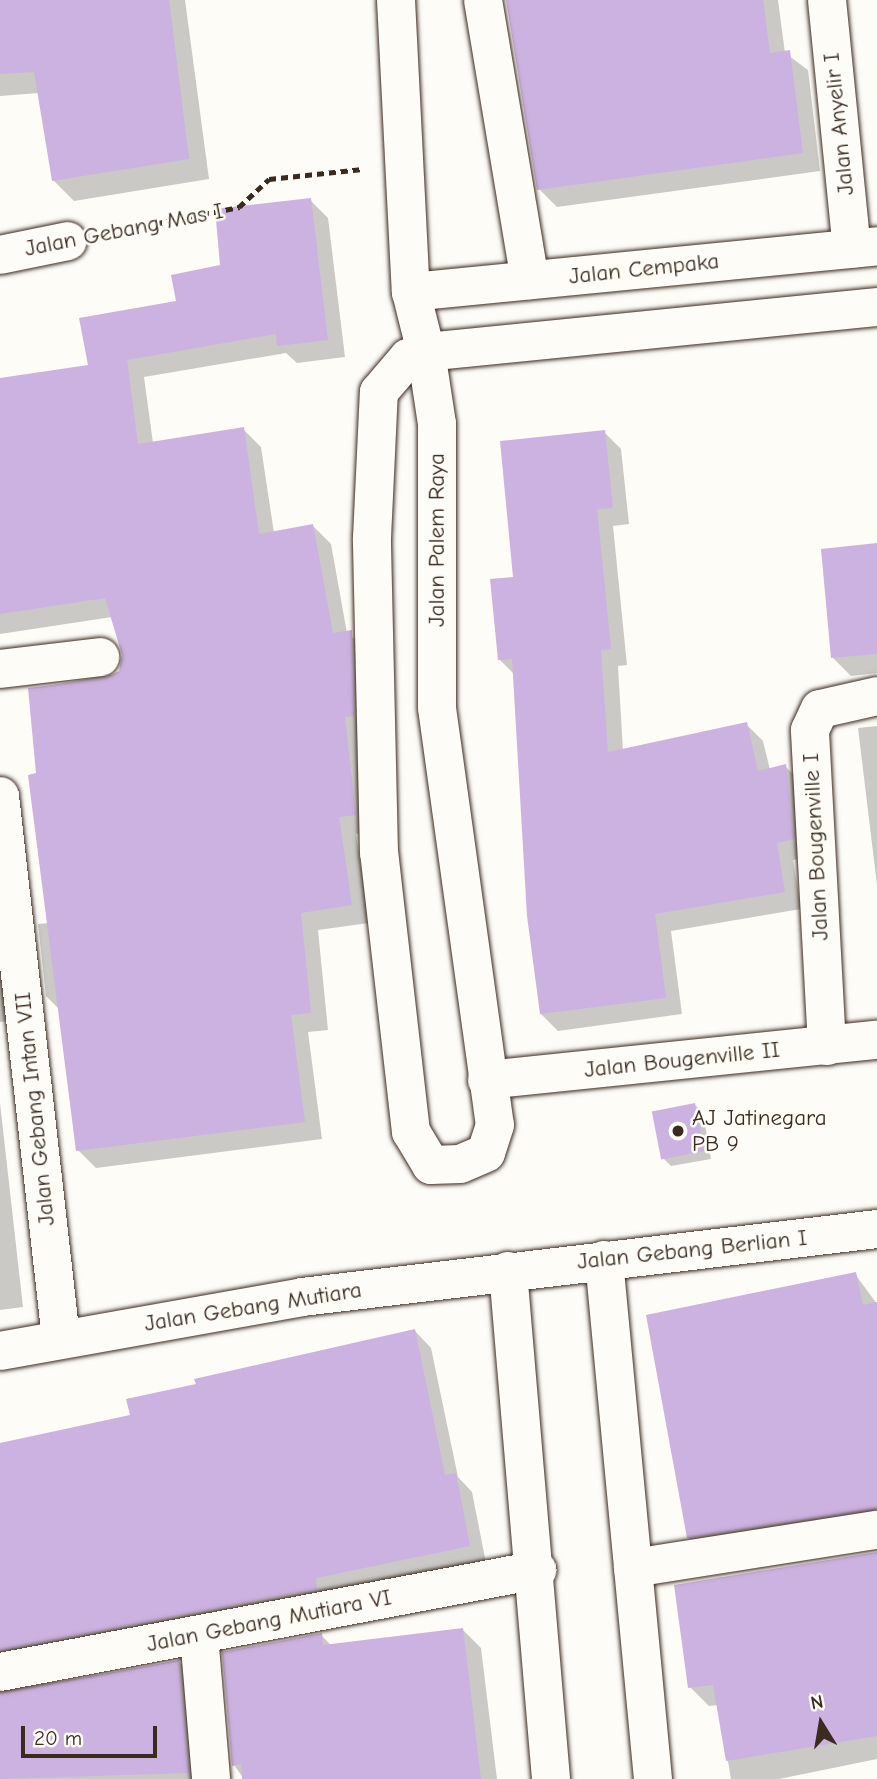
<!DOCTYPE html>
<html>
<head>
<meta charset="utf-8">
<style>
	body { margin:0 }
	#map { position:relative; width:877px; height:1779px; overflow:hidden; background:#fdfcf7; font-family:"Comic Neue",sans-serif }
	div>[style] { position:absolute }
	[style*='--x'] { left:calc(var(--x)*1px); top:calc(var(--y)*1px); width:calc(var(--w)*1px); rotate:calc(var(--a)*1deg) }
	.shadow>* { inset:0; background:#0003 }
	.building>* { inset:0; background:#ccb2e0; transform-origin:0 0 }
	.path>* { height:4.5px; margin-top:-2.25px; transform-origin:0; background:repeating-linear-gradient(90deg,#3b2a1e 0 7px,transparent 0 12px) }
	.roads { filter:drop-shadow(0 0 2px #3b2a1e) drop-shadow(0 0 2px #3b2a1e) }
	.minor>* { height:38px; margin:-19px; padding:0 19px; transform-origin:19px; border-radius:19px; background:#fdfcf7 }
	.dots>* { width:19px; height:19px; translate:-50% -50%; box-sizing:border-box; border:4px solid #fdfcf7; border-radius:50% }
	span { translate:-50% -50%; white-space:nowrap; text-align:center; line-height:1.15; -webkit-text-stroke:5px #fdfcf7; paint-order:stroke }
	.street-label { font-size:23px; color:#3b2a1e }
	.poi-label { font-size:23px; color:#3b2a1e }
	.left { translate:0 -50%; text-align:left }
	.north { position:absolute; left:786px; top:1688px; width:70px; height:70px; -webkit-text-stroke:5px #fdfcf7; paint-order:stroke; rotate:349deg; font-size:19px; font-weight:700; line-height:28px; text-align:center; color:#3b2a1e }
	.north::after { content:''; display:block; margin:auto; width:24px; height:32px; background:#3b2a1e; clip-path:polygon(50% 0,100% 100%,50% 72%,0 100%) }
	.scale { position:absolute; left:21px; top:1726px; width:136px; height:32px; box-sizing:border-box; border:4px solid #3b2a1e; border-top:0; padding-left:9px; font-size:21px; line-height:24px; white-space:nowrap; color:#3b2a1e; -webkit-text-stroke:5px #fdfcf7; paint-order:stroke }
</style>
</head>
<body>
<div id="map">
	<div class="shadow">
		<div style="clip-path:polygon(0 0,185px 0,209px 179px,74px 201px,53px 180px,39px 93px,0 96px)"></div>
		<div style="clip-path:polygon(509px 0,778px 0,785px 53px,808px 70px,820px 171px,557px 207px,539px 189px)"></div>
		<div style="clip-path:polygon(310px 200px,328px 218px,345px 357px,297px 363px,286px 353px,144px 377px,153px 443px,243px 429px,261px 447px,274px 533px,313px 526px,331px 544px,347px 633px,369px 650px,373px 832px,356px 834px,369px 923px,318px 930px,328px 1030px,308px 1032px,322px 1139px,96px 1168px,78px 1150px,60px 1010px,46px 996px,38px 924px,50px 923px,30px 689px,121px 673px,123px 654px,112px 617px,0 634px,0 379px,90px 367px)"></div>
		<div style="clip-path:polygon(604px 432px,621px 449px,629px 524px,613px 526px,627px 665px,618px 666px,623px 751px,746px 724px,763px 741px,770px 770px,785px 766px,802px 783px,810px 856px,793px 860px,801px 909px,671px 931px,682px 1014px,558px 1031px,541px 1014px,515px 675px,499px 659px,515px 579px)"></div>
		<div style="clip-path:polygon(877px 545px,877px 673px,851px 676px,833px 658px)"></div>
		<div style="clip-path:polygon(877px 726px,877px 885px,858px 728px)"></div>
		<div style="clip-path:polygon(0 881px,18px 1020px,0 1022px)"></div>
		<div style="clip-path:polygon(0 1103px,23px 1307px,0 1310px)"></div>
		<div style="clip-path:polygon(695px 1105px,703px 1113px,711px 1159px,671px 1166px,663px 1158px)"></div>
		<div style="clip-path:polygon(855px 1274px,877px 1304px,877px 1529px,707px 1556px,688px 1537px)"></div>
		<div style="clip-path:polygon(415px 1331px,431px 1348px,458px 1477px,472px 1492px,486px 1563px,0 1671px,0 1446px,132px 1417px)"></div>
		<div style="clip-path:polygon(877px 1554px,877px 1759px,779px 1779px,731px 1779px,718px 1705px,709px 1706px,690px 1687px)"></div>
		<div style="clip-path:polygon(463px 1630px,481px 1648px,497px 1779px,244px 1779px,234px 1765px,321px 1635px,331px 1645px)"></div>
		<div style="clip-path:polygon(179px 1662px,195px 1678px,203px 1779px,1px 1779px,0 1691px)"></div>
	</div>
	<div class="building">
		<div style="clip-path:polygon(0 0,169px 0,189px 159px,52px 181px,34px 72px,0 74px)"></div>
		<div style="clip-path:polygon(506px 0,763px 0,770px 53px,790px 50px,803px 153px,537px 190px)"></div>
		<div style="clip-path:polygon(311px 198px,328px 340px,277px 346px,276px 334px,127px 360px,138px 444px,244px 427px,259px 534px,313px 524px,333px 633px,352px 630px,354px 716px,345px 717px,356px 815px,339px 817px,352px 905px,301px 913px,311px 1013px,291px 1015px,305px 1122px,76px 1151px,28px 775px,36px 773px,28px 688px,103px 679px,119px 671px,122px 655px,105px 598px,0 614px,0 378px,88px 365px,79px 318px,176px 301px,171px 275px,220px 265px,215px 209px)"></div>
		<div style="clip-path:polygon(605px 430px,613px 508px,597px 509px,611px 649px,601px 650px,608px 752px,747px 722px,758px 771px,786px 764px,794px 839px,777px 843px,785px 892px,655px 914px,666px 998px,540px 1014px,527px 916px,512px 659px,498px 660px,490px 579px,513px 577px,500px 441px)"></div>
		<div style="clip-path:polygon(877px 543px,877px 654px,831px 658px,821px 549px)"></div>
		<div style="left:695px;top:1103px;width:49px;height:44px;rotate:79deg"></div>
		<div style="clip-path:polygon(856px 1272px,863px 1305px,877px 1302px,877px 1509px,687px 1538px,646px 1315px)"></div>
		<div style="clip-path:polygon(415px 1329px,445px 1475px,456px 1473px,470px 1546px,316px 1578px,317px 1589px,0 1650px,0 1443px,130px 1415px,126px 1399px,196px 1384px,194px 1379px)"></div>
		<div style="clip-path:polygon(877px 1552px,877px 1736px,726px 1761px,713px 1685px,688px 1688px,674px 1585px)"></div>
		<div style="clip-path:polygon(463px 1628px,481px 1779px,242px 1779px,241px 1764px,232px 1766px,222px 1652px,322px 1633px,323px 1645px)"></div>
		<div style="clip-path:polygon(179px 1660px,189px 1773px,0 1779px,0 1693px)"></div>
	</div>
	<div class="path">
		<div style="--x:108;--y:233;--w:134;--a:-11.2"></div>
		<div style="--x:239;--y:207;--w:41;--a:-43"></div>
		<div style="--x:269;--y:179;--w:94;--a:-6.1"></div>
	</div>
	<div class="roads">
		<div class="minor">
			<div style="--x:396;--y:0;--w:292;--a:87.1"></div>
			<div style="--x:411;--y:292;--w:62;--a:76"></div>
			<div style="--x:426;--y:352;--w:73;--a:81.3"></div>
			<div style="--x:437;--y:424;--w:284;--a:90"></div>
			<div style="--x:437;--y:708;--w:421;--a:82.1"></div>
			<div style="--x:495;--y:1125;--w:29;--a:108"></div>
			<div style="--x:486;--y:1153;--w:28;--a:157"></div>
			<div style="--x:460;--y:1164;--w:29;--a:178"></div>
			<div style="--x:431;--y:1165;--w:39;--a:-121"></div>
			<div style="--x:411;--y:1132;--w:281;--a:-96.5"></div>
			<div style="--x:379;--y:853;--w:315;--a:-91.3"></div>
			<div style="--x:372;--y:538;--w:146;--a:-87.3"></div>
			<div style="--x:379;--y:392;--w:45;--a:-49.5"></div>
			<div style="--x:408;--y:358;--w:19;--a:-18"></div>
			<div style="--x:426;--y:352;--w:453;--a:-5.7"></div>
			<div style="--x:483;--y:0;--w:284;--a:80.5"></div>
			<div style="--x:827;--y:0;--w:250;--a:84.3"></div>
			<div style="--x:0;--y:255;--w:69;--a:-11.6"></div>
			<div style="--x:411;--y:292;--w:468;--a:-5.6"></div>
			<div style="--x:0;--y:669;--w:101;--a:-6.8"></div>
			<div style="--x:0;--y:796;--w:546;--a:83.59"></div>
			<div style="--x:827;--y:1046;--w:316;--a:-93.1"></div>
			<div style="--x:810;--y:730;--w:23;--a:-65"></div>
			<div style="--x:820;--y:709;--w:58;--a:-12.8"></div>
			<div style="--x:487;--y:1080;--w:392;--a:-5.9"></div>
			<div style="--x:604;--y:1260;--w:521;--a:84.61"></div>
			<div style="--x:508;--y:1271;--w:510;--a:85.16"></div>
			<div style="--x:0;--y:1351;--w:307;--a:-10.1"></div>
			<div style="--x:302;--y:1297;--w:579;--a:-6.74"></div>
			<div style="--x:633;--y:1568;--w:247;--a:-8.9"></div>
			<div style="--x:199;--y:1635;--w:144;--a:85.2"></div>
			<div style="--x:0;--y:1672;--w:547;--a:-10.75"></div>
		</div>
	</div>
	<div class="dots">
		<div style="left:678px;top:1131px;background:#3b2a1e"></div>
	</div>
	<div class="street-label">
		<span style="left:839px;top:124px;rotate:-96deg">Jalan Anyelir I</span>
		<span style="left:124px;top:230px;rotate:-11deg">Jalan Gebang Mas I</span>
		<span style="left:644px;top:269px;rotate:-6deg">Jalan Cempaka</span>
		<span style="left:437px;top:540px;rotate:-90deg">Jalan Palem Raya</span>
		<span style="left:816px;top:847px;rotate:-93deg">Jalan Bougenville I</span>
		<span style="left:682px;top:1060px;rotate:-6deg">Jalan Bougenville II</span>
		<span style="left:35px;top:1109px;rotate:-96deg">Jalan Gebang Intan VII</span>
		<span style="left:692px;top:1250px;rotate:-6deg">Jalan Gebang Berlian I</span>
		<span style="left:253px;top:1307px;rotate:-9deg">Jalan Gebang Mutiara</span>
		<span style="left:269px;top:1621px;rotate:-11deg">Jalan Gebang Mutiara VI</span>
	</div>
	<div class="poi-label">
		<span class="left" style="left:692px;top:1131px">AJ Jatinegara<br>PB 9</span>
	</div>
	<div class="north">N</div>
	<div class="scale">20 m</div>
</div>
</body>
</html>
